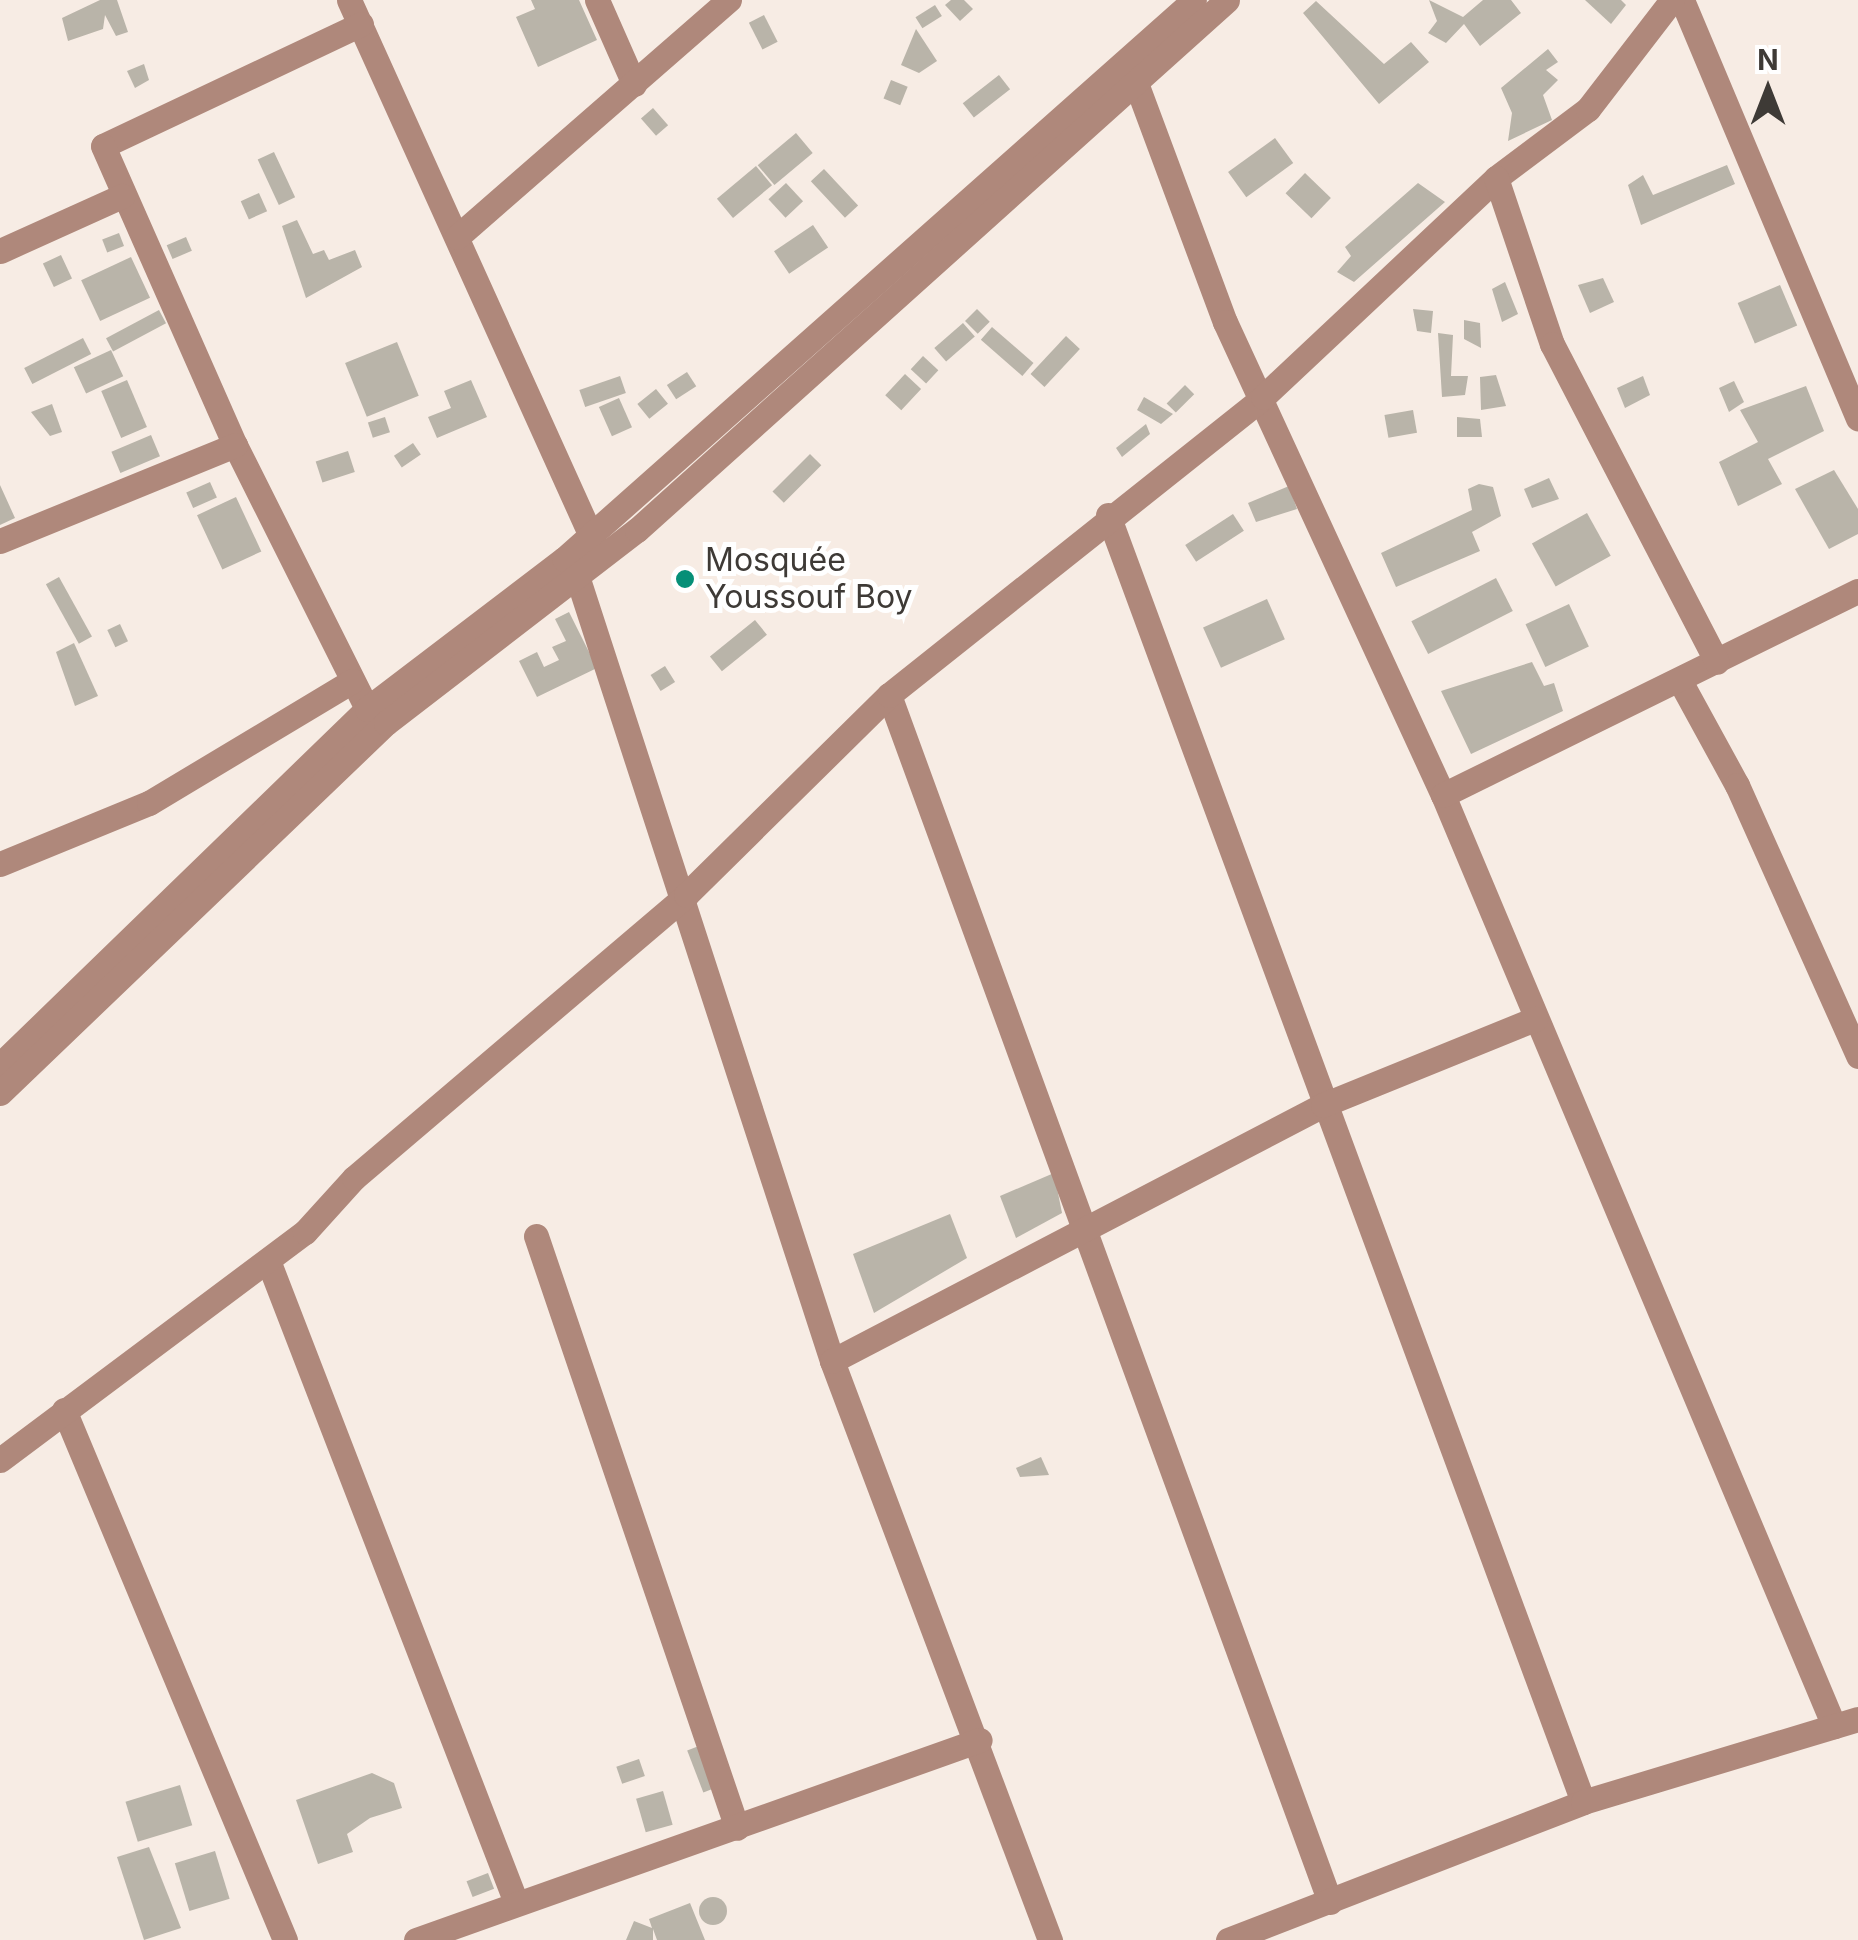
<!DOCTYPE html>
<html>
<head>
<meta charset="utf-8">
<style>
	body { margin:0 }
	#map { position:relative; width:1858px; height:1940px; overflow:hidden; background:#f7ece4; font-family:Inter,sans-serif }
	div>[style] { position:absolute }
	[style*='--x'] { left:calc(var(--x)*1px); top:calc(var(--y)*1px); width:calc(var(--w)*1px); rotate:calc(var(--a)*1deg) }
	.building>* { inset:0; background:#b9b4a9; transform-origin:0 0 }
	.round { border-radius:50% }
	.minor>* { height:25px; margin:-12.5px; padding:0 12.5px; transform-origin:12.5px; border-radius:12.5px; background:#af887b }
	.dots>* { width:28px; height:28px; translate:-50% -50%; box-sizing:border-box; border:5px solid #fff; border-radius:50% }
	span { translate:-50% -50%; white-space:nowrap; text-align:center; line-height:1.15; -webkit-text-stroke:10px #fff; paint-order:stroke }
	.poi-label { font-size:32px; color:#3e3a36 }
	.left { translate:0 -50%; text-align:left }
	.north { position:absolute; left:1718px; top:40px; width:100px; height:100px; -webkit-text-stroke:8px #fff; paint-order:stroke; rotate:0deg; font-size:28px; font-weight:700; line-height:40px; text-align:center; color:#3e3a36 }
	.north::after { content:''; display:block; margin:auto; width:35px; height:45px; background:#3e3a36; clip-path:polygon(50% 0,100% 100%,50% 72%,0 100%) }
</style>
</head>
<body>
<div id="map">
	<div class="building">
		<div style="clip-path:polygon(100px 0,117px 0,128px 32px,116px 36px,105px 15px,103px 29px,68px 41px,62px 18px)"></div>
		<div style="clip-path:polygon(531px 0,579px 0,597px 40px,538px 67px,516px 17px,535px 9px)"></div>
		<div style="clip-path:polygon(951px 0,964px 0,973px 9px,960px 21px,945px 5px)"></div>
		<div style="clip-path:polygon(1429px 0,1463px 17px,1483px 0,1511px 0,1521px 13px,1480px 46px,1464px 24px,1446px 43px,1428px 33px,1437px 21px)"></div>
		<div style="clip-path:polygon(1585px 0,1621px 0,1626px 5px,1611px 24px)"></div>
		<div style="clip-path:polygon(1316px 1px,1384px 64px,1411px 42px,1429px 62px,1379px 104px,1303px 13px)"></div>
		<div style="left:935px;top:5px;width:13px;height:23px;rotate:58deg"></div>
		<div style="left:764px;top:15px;width:30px;height:17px;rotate:63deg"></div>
		<div style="clip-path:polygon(916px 29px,937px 61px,919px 73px,901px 65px)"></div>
		<div style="clip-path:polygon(1548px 49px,1558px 62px,1546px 70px,1558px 80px,1543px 95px,1552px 120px,1508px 141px,1512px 113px,1501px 88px)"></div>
		<div style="clip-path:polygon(144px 64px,149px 80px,135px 88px,127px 71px)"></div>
		<div style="left:999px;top:75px;width:18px;height:46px;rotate:52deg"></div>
		<div style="left:891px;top:80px;width:18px;height:20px;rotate:22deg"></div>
		<div style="left:653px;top:108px;width:23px;height:16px;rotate:49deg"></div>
		<div style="left:796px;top:133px;width:26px;height:50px;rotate:50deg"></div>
		<div style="left:1275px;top:138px;width:31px;height:58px;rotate:54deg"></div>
		<div style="left:274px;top:152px;width:50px;height:18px;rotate:65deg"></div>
		<div style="clip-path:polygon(1727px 165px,1735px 184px,1641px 225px,1628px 185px,1643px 175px,1653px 195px)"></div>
		<div style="left:756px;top:166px;width:25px;height:51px;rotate:50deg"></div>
		<div style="left:824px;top:169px;width:50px;height:18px;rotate:47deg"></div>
		<div style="left:1305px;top:173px;width:36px;height:28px;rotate:44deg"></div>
		<div style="left:786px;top:183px;width:25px;height:24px;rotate:47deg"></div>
		<div style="clip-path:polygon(1418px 183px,1445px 202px,1354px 282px,1337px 272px,1351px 256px,1345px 247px)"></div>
		<div style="left:259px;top:193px;width:20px;height:20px;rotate:66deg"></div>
		<div style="clip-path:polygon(297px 220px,313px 254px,324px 250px,329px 260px,355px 250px,362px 267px,306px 298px,282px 226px)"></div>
		<div style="left:813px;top:225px;width:27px;height:47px;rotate:56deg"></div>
		<div style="left:119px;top:233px;width:14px;height:18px;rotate:69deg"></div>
		<div style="left:186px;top:237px;width:15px;height:21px;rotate:67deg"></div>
		<div style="left:61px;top:255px;width:26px;height:20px;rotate:65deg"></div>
		<div style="left:131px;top:257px;width:45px;height:55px;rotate:65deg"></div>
		<div style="clip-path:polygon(1603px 278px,1614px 302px,1590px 313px,1578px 285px)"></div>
		<div style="clip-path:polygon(1505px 282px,1518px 314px,1502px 322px,1492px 289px)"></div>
		<div style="left:1780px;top:285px;width:44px;height:46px;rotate:67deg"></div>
		<div style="left:977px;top:309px;width:18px;height:17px;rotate:45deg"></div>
		<div style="clip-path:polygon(1413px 309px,1433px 311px,1431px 333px,1417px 331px)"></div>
		<div style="left:159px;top:310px;width:15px;height:60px;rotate:62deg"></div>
		<div style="clip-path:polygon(1464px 320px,1480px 323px,1481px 348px,1464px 339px)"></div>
		<div style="left:963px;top:323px;width:18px;height:38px;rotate:49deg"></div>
		<div style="left:992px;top:327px;width:55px;height:17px;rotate:41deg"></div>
		<div style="clip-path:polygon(1438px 333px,1453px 335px,1451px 376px,1468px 376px,1465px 395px,1442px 397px)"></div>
		<div style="left:1066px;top:336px;width:19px;height:52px;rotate:43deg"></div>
		<div style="left:83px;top:338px;width:18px;height:66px;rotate:63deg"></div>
		<div style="left:397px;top:342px;width:58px;height:56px;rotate:68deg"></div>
		<div style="left:111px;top:350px;width:29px;height:41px;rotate:65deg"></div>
		<div style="left:923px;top:356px;width:21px;height:18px;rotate:43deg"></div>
		<div style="left:687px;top:372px;width:17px;height:24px;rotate:57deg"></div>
		<div style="left:905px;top:374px;width:22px;height:29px;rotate:43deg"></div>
		<div style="clip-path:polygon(1496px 375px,1506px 406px,1481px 410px,1480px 377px)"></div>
		<div style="left:620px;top:376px;width:18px;height:43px;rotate:71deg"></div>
		<div style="clip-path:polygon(1643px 376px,1650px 395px,1625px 408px,1617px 388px)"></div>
		<div style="left:127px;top:380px;width:51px;height:28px;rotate:67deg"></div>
		<div style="clip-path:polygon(471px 380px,487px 417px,437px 438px,428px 417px,451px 408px,444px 391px)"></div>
		<div style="clip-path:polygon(1734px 381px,1744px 402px,1729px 412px,1719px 388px)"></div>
		<div style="left:1185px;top:385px;width:13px;height:26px;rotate:45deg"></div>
		<div style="clip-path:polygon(1806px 386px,1824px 431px,1768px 459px,1782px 484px,1738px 506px,1719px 462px,1758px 442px,1740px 410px)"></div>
		<div style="left:656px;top:389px;width:19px;height:24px;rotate:51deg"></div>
		<div style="clip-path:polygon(1144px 397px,1173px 414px,1161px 424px,1137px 410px)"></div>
		<div style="left:619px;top:398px;width:32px;height:22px;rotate:66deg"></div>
		<div style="clip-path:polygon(52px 404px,62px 432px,50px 436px,31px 412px)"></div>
		<div style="left:1413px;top:410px;width:23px;height:29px;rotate:80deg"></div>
		<div style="left:385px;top:417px;width:16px;height:18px;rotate:72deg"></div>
		<div style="clip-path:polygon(1457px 417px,1480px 419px,1482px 437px,1457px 437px)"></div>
		<div style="clip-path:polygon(1146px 424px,1150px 434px,1122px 457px,1116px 448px)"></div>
		<div style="left:151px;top:435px;width:23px;height:43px;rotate:67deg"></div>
		<div style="left:413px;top:443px;width:14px;height:23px;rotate:56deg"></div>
		<div style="left:348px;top:451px;width:22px;height:34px;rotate:72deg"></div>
		<div style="left:810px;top:454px;width:16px;height:53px;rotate:45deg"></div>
		<div style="clip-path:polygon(1834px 470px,1858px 509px,1858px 534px,1829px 549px,1795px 489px)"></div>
		<div style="clip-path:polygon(1549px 478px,1559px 499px,1532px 508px,1524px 489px)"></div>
		<div style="left:210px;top:482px;width:17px;height:26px;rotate:66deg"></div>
		<div style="clip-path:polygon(1479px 484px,1493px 487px,1501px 516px,1472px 532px,1480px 551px,1396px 587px,1381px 553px,1472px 510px,1468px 489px)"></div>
		<div style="clip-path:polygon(0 485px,15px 518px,0 525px)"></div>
		<div style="clip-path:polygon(1289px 486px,1297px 509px,1256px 522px,1248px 503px)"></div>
		<div style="left:236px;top:497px;width:60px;height:43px;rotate:65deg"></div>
		<div style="left:1587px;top:513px;width:49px;height:63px;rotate:61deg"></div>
		<div style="left:1233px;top:514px;width:20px;height:57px;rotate:57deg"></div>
		<div style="left:59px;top:577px;width:68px;height:15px;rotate:61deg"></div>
		<div style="left:1496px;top:578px;width:37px;height:95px;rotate:63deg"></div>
		<div style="left:1267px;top:599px;width:44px;height:70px;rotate:66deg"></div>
		<div style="left:1569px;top:604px;width:47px;height:48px;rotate:65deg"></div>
		<div style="clip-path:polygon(569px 612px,597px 668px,537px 697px,519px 661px,537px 652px,544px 667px,559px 660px,552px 647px,566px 641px,555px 619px)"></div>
		<div style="left:755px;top:620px;width:19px;height:58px;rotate:51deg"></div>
		<div style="left:120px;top:624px;width:19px;height:14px;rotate:65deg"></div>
		<div style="clip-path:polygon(74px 643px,98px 696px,75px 706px,56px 652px)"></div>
		<div style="clip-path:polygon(1532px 662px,1544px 686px,1554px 683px,1563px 711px,1471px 754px,1441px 691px)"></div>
		<div style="left:665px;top:666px;width:19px;height:17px;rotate:58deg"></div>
		<div style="clip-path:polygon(1054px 1173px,1062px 1213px,1016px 1238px,1000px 1196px)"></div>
		<div style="clip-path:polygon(950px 1214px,967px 1258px,874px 1313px,853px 1254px)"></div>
		<div style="clip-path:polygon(1041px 1457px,1049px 1475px,1020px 1477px,1016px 1468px)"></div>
		<div style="left:704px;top:1744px;width:45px;height:18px;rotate:69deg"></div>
		<div style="left:639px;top:1759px;width:18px;height:24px;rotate:71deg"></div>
		<div style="clip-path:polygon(372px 1773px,394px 1783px,402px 1808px,370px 1818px,347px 1834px,353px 1852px,318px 1864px,296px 1800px)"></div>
		<div style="left:180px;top:1785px;width:42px;height:57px;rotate:73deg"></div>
		<div style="left:663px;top:1791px;width:35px;height:28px;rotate:74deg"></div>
		<div style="clip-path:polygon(149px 1847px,181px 1928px,144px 1940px,117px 1857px)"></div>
		<div style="left:215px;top:1851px;width:50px;height:42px;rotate:73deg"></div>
		<div style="left:488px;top:1873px;width:17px;height:23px;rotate:69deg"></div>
		<div class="round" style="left:699px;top:1897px;width:28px;height:28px"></div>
		<div style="clip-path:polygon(690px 1903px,705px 1940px,657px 1940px,653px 1929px,653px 1940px,626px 1940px,634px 1921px,652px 1928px,649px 1919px)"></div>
	</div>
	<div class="minor">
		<div style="--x:349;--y:0;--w:600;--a:65.7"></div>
		<div style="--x:597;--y:0;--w:92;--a:66.2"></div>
		<div style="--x:1682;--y:0;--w:454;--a:67.2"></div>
		<div style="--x:361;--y:24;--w:285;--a:154.7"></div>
		<div style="--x:103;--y:146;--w:327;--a:66.2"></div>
		<div style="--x:235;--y:445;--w:295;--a:63.4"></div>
		<div style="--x:1136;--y:83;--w:255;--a:69.6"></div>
		<div style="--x:1225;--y:322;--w:521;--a:65.26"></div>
		<div style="--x:1443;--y:795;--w:1010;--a:67.22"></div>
		<div style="--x:1496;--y:178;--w:115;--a:-36.9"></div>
		<div style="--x:1588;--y:109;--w:138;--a:-52.4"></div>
		<div style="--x:457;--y:237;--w:361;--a:-41.1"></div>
		<div style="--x:0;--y:251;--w:134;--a:-24.3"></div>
		<div style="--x:1108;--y:515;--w:1372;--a:69.74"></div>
		<div style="--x:0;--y:541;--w:254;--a:-22.2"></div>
		<div style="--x:577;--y:576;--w:825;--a:72"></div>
		<div style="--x:832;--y:1361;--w:619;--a:69.37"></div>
		<div style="--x:1680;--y:681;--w:119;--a:61.3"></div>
		<div style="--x:1737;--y:785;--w:297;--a:65.9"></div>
		<div style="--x:889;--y:695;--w:1285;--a:69.93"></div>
		<div style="--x:1443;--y:795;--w:462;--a:-26.2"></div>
		<div style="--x:0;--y:864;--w:161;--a:-22.3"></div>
		<div style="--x:149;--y:803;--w:237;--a:-31"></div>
		<div style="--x:0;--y:1065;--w:511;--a:-44.13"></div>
		<div style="--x:367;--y:709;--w:248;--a:-37.3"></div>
		<div style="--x:564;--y:559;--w:842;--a:-41.58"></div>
		<div style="--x:0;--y:1093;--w:535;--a:-43.79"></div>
		<div style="--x:386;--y:723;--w:317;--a:-37.6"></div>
		<div style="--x:637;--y:530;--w:793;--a:-41.93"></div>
		<div style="--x:536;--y:1236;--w:625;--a:71.25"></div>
		<div style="--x:269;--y:1263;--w:683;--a:68.88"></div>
		<div style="--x:832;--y:1361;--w:554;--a:-27.54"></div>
		<div style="--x:1323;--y:1105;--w:229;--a:-22.1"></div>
		<div style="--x:64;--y:1410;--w:574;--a:67.36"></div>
		<div style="--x:0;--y:1460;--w:381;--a:-36.8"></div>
		<div style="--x:305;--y:1232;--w:73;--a:-47.8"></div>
		<div style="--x:354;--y:1178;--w:436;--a:-40.4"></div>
		<div style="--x:686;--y:895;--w:285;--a:-44.6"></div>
		<div style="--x:889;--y:695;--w:478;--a:-38.5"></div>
		<div style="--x:1263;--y:397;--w:320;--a:-43.2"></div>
		<div style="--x:1496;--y:178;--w:175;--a:71.4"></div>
		<div style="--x:1552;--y:344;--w:358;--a:62.6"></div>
		<div style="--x:416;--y:1940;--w:598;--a:-19.53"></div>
		<div style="--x:1228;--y:1940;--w:381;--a:-21.2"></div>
		<div style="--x:1583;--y:1802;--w:287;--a:-16.8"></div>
	</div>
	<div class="dots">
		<div style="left:685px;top:579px;background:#068f77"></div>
	</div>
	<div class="poi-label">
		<span class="left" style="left:705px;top:579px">Mosquée<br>Youssouf Boy</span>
	</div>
	<div class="north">N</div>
</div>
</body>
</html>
